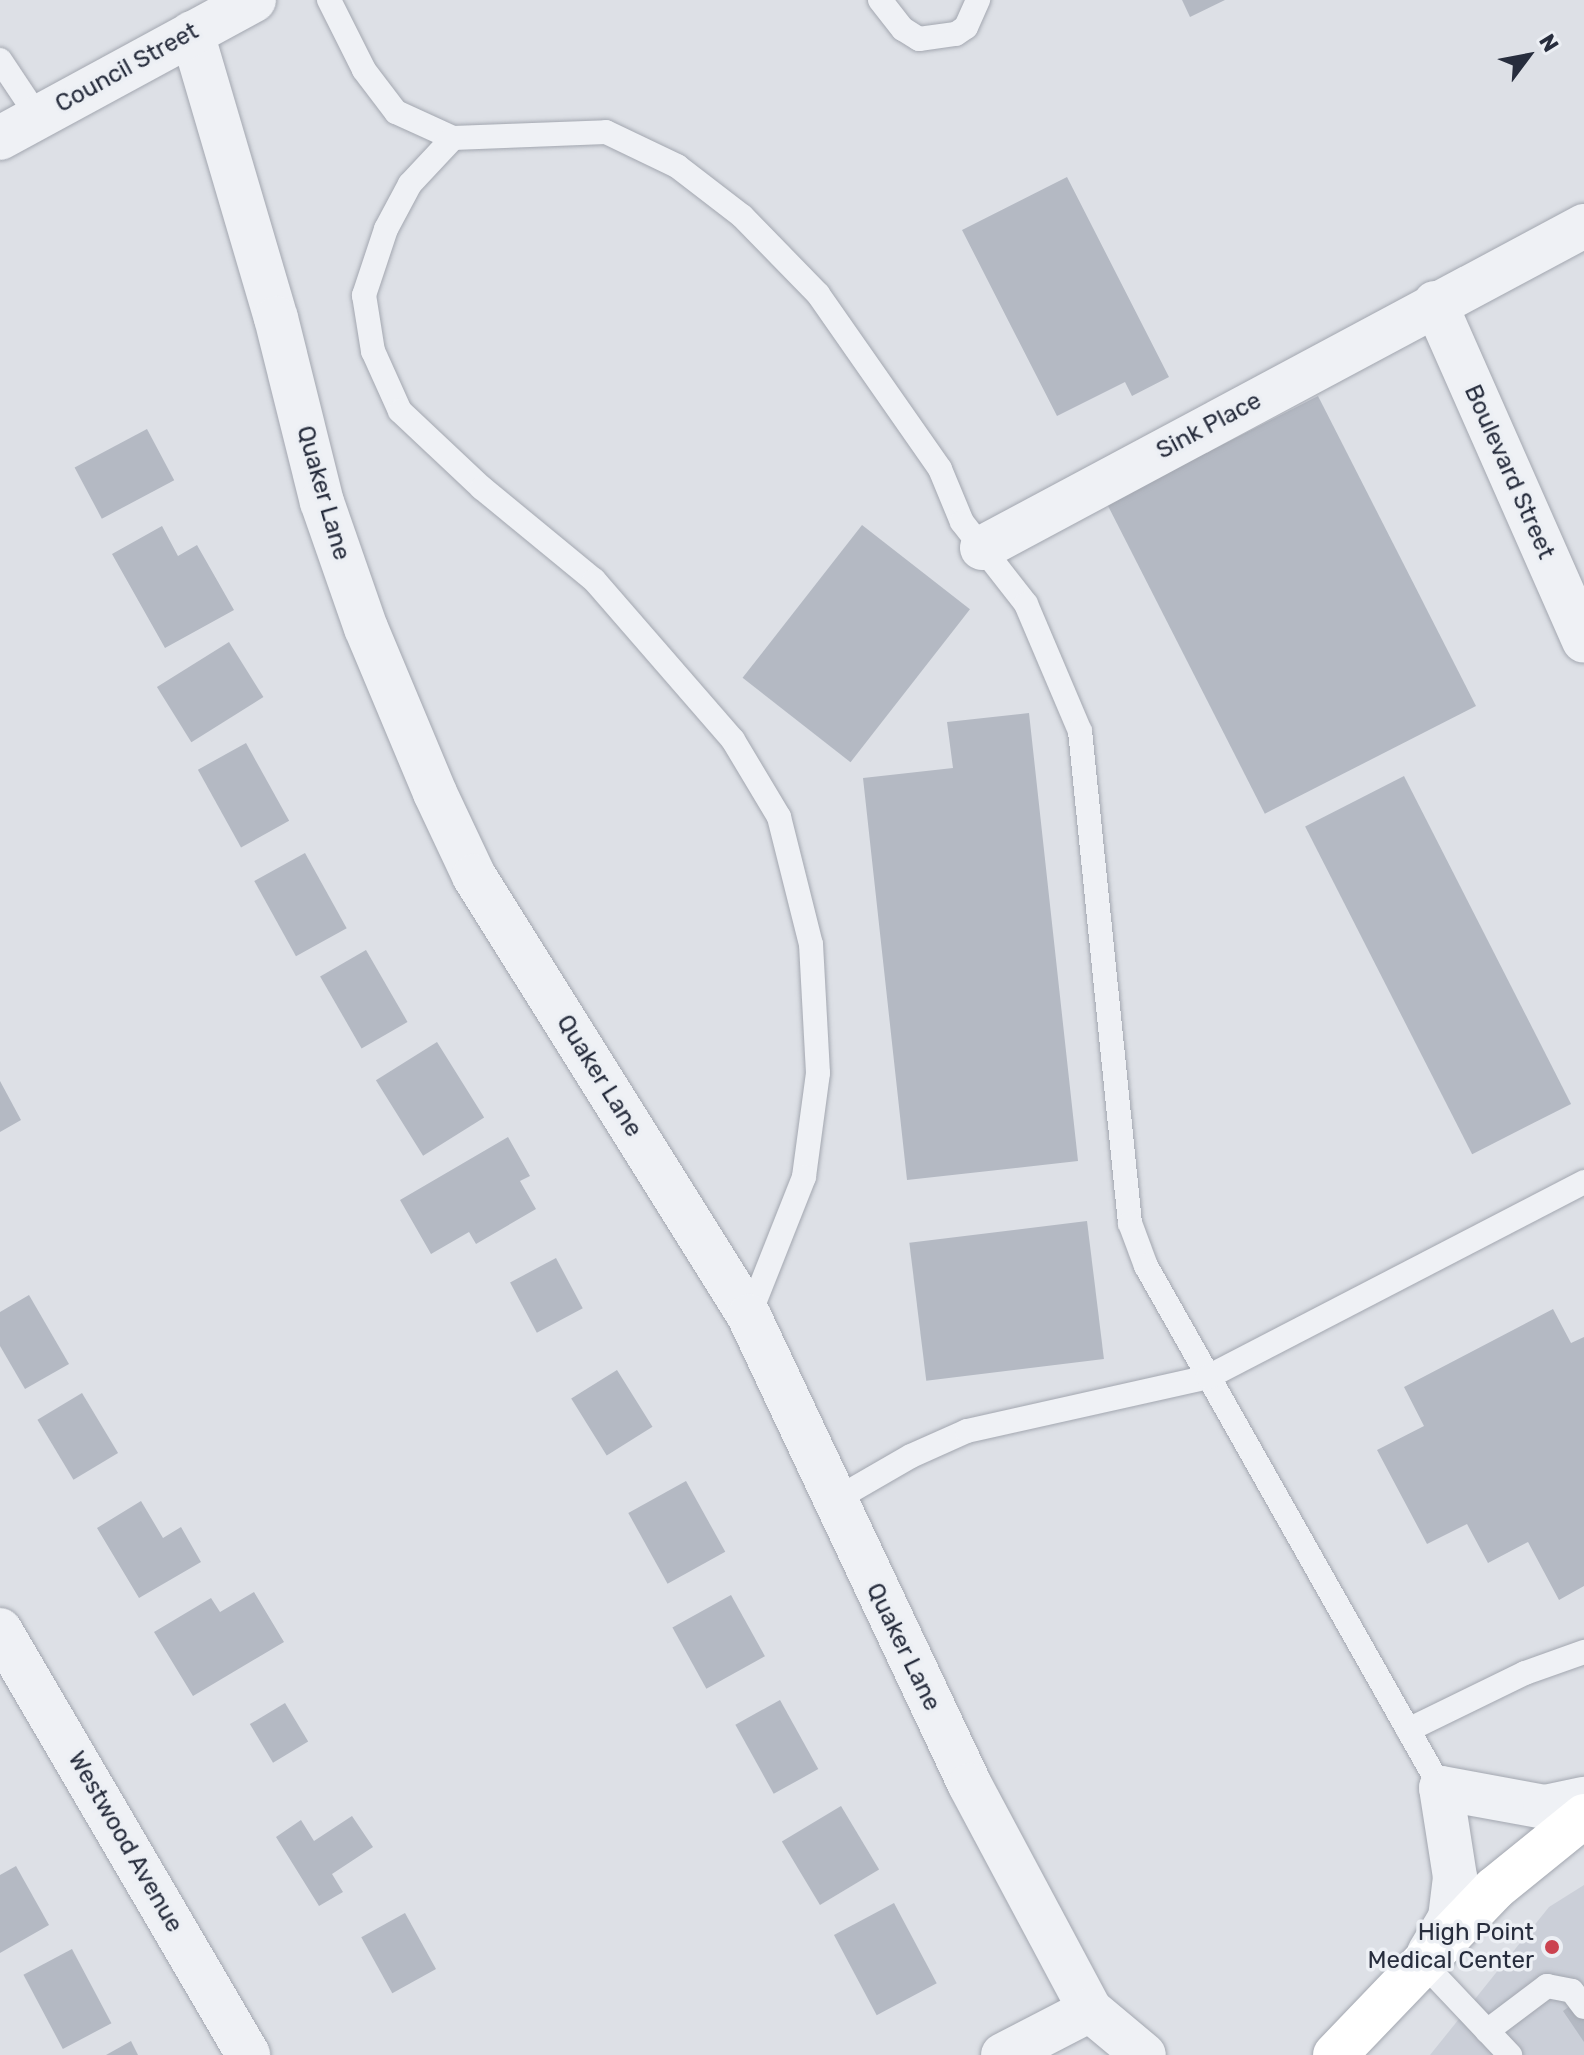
<!DOCTYPE html>
<html>
<head>
<meta charset="utf-8">
<style>
	body { margin:0 }
	#map { position:relative; width:1584px; height:2055px; overflow:hidden; background:#dde0e6; font-family:Rubik,sans-serif }
	div>[style] { position:absolute }
	[style*='--x'] { left:calc(var(--x)*1px); top:calc(var(--y)*1px); width:calc(var(--w)*1px); rotate:calc(var(--a)*1deg) }
	.built>* { inset:0; background:#cbcfd8 }
	.building>* { inset:0; background:#b4b9c3; transform-origin:0 0 }
	.roads { filter:drop-shadow(0 0 2px #a3a7b0) drop-shadow(0 0 2px #a3a7b0) }
	.service>* { height:24px; margin:-12px; padding:0 12px; transform-origin:12px; border-radius:12px; background:#eff1f5 }
	.minor>* { height:44px; margin:-22px; padding:0 22px; transform-origin:22px; border-radius:22px; background:#eff1f5 }
	.secondary>* { height:44px; margin:-22px; padding:0 22px; transform-origin:22px; border-radius:22px; background:#fff }
	.dots>* { width:22px; height:22px; translate:-50% -50%; box-sizing:border-box; border:4px solid #eceff4; border-radius:50% }
	span { translate:-50% -50%; white-space:nowrap; text-align:center; line-height:1.15; -webkit-text-stroke:7px #eceff4; paint-order:stroke }
	.street-label { font-size:24px; color:#272d3d }
	.poi-label { font-size:24px; color:#272d3d }
	.right { translate:-100% -50%; text-align:right }
	.north { position:absolute; left:1488px; top:16px; width:80px; height:80px; -webkit-text-stroke:6px #eceff4; paint-order:stroke; rotate:58deg; font-size:22px; font-weight:700; line-height:32px; text-align:center; color:#272d3d }
	.north::after { content:''; display:block; margin:auto; width:28px; height:36px; background:#272d3d; clip-path:polygon(50% 0,100% 100%,50% 72%,0 100%) }
</style>
</head>
<body>
<div id="map">
	<div class="built">
		<div style="clip-path:polygon(1584px 1885px,1584px 2055px,1430px 2055px,1549px 1907px)"></div>
	</div>
	<div class="building">
		<div style="clip-path:polygon(1182px 0,1225px 0,1190px 17px)"></div>
		<div style="clip-path:polygon(1067px 177px,1169px 377px,1132px 396px,1125px 382px,1057px 416px,962px 230px)"></div>
		<div style="left:1318px;top:396px;width:348px;height:237px;rotate:63deg"></div>
		<div style="left:147px;top:429px;width:58px;height:82px;rotate:62deg"></div>
		<div style="left:862px;top:525px;width:137px;height:194px;rotate:38deg"></div>
		<div style="clip-path:polygon(162px 526px,178px 556px,197px 545px,234px 610px,165px 648px,112px 554px)"></div>
		<div style="left:229px;top:642px;width:65px;height:85px;rotate:58deg"></div>
		<div style="clip-path:polygon(1029px 713px,1078px 1161px,907px 1180px,863px 778px,953px 768px,947px 722px)"></div>
		<div style="left:246px;top:743px;width:89px;height:55px;rotate:61deg"></div>
		<div style="left:1404px;top:776px;width:368px;height:111px;rotate:63deg"></div>
		<div style="left:305px;top:853px;width:86px;height:58px;rotate:61deg"></div>
		<div style="left:366px;top:950px;width:83px;height:53px;rotate:60deg"></div>
		<div style="left:437px;top:1042px;width:89px;height:72px;rotate:58deg"></div>
		<div style="clip-path:polygon(0 1081px,21px 1120px,0 1132px)"></div>
		<div style="clip-path:polygon(508px 1137px,530px 1176px,520px 1181px,536px 1209px,476px 1244px,469px 1232px,431px 1254px,400px 1200px)"></div>
		<div style="left:1087px;top:1221px;width:139px;height:179px;rotate:83deg"></div>
		<div style="left:556px;top:1258px;width:57px;height:52px;rotate:62deg"></div>
		<div style="clip-path:polygon(29px 1295px,69px 1364px,25px 1389px,0 1346px,0 1312px)"></div>
		<div style="clip-path:polygon(1553px 1309px,1571px 1343px,1584px 1337px,1584px 1586px,1559px 1600px,1528px 1542px,1488px 1563px,1467px 1524px,1427px 1544px,1377px 1450px,1424px 1426px,1404px 1387px)"></div>
		<div style="left:617px;top:1370px;width:67px;height:54px;rotate:58deg"></div>
		<div style="left:82px;top:1393px;width:70px;height:52px;rotate:59deg"></div>
		<div style="left:686px;top:1481px;width:81px;height:66px;rotate:61deg"></div>
		<div style="clip-path:polygon(141px 1501px,163px 1538px,181px 1527px,201px 1562px,139px 1598px,97px 1528px)"></div>
		<div style="clip-path:polygon(254px 1592px,284px 1642px,193px 1696px,154px 1632px,211px 1598px,220px 1612px)"></div>
		<div style="left:731px;top:1595px;width:70px;height:67px;rotate:61deg"></div>
		<div style="left:780px;top:1700px;width:79px;height:51px;rotate:61deg"></div>
		<div style="left:285px;top:1703px;width:45px;height:41px;rotate:59deg"></div>
		<div style="left:841px;top:1806px;width:74px;height:69px;rotate:59deg"></div>
		<div style="clip-path:polygon(352px 1816px,373px 1847px,332px 1874px,343px 1892px,319px 1906px,276px 1837px,301px 1820px,314px 1841px)"></div>
		<div style="clip-path:polygon(16px 1866px,49px 1925px,0 1953px,0 1875px)"></div>
		<div style="left:894px;top:1903px;width:91px;height:68px;rotate:62deg"></div>
		<div style="left:405px;top:1913px;width:64px;height:50px;rotate:61deg"></div>
		<div style="left:72px;top:1949px;width:84px;height:55px;rotate:62deg"></div>
		<div style="clip-path:polygon(1584px 1996px,1584px 2042px,1563px 2011px)"></div>
		<div style="clip-path:polygon(131px 2041px,138px 2055px,106px 2055px)"></div>
	</div>
	<div class="roads">
		<div class="service">
			<div style="--x:329;--y:0;--w:78;--a:63.4"></div>
			<div style="--x:364;--y:70;--w:53;--a:52.7"></div>
			<div style="--x:396;--y:112;--w:63;--a:24.5"></div>
			<div style="--x:453;--y:138;--w:153;--a:-2.2"></div>
			<div style="--x:606;--y:132;--w:79;--a:25.6"></div>
			<div style="--x:677;--y:166;--w:82;--a:37.6"></div>
			<div style="--x:742;--y:216;--w:109;--a:45.7"></div>
			<div style="--x:818;--y:294;--w:213;--a:55.1"></div>
			<div style="--x:940;--y:469;--w:57;--a:67.5"></div>
			<div style="--x:962;--y:522;--w:104;--a:52"></div>
			<div style="--x:1026;--y:604;--w:138;--a:67"></div>
			<div style="--x:1080;--y:731;--w:495;--a:84.2"></div>
			<div style="--x:1130;--y:1223;--w:46;--a:69.6"></div>
			<div style="--x:1146;--y:1266;--w:600;--a:60.53"></div>
			<div style="--x:880;--y:0;--w:37;--a:52"></div>
			<div style="--x:903;--y:29;--w:19;--a:32"></div>
			<div style="--x:919;--y:39;--w:37;--a:-8"></div>
			<div style="--x:956;--y:34;--w:12;--a:-35"></div>
			<div style="--x:966;--y:27;--w:30;--a:-66"></div>
			<div style="--x:0;--y:60;--w:69;--a:56.3"></div>
			<div style="--x:453;--y:138;--w:63;--a:133.1"></div>
			<div style="--x:410;--y:184;--w:51;--a:118.1"></div>
			<div style="--x:386;--y:229;--w:70;--a:108.4"></div>
			<div style="--x:364;--y:295;--w:57;--a:80.9"></div>
			<div style="--x:373;--y:351;--w:66;--a:65.8"></div>
			<div style="--x:400;--y:411;--w:112;--a:43.2"></div>
			<div style="--x:482;--y:488;--w:145;--a:39.4"></div>
			<div style="--x:594;--y:580;--w:212;--a:49"></div>
			<div style="--x:733;--y:740;--w:90;--a:59.1"></div>
			<div style="--x:779;--y:817;--w:131;--a:75.9"></div>
			<div style="--x:811;--y:944;--w:129;--a:86.9"></div>
			<div style="--x:818;--y:1073;--w:105;--a:97.7"></div>
			<div style="--x:804;--y:1177;--w:149;--a:111.6"></div>
			<div style="--x:833;--y:1501;--w:90;--a:-30"></div>
			<div style="--x:911;--y:1456;--w:61;--a:-24.1"></div>
			<div style="--x:967;--y:1431;--w:247;--a:-12.6"></div>
			<div style="--x:1208;--y:1377;--w:424;--a:-27.4"></div>
			<div style="--x:1408;--y:1730;--w:130;--a:-26"></div>
			<div style="--x:1525;--y:1673;--w:63;--a:-19.6"></div>
			<div style="--x:1423;--y:1963;--w:127;--a:46.6"></div>
			<div style="--x:1487;--y:2031;--w:75;--a:-36.9"></div>
			<div style="--x:1547;--y:1986;--w:25;--a:11"></div>
			<div style="--x:1572;--y:1991;--w:20;--a:53"></div>
		</div>
		<div class="minor">
			<div style="--x:192;--y:33;--w:297;--a:73.6"></div>
			<div style="--x:276;--y:318;--w:190;--a:76"></div>
			<div style="--x:322;--y:502;--w:133;--a:70.8"></div>
			<div style="--x:366;--y:628;--w:179;--a:67.3"></div>
			<div style="--x:435;--y:793;--w:92;--a:64.8"></div>
			<div style="--x:474;--y:876;--w:519;--a:57.99"></div>
			<div style="--x:749;--y:1316;--w:518;--a:64.77"></div>
			<div style="--x:970;--y:1785;--w:255;--a:61.9"></div>
			<div style="--x:1090;--y:2010;--w:70;--a:39.8"></div>
			<div style="--x:0;--y:138;--w:289;--a:-28.5"></div>
			<div style="--x:1435;--y:303;--w:369;--a:66.2"></div>
			<div style="--x:982;--y:548;--w:683;--a:-28.14"></div>
			<div style="--x:0;--y:1630;--w:492;--a:59.7"></div>
			<div style="--x:1429;--y:1953;--w:41;--a:-59"></div>
			<div style="--x:1450;--y:1918;--w:41;--a:-83"></div>
			<div style="--x:1455;--y:1877;--w:90;--a:-98.9"></div>
			<div style="--x:1441;--y:1788;--w:106;--a:10.4"></div>
			<div style="--x:1545;--y:1807;--w:40;--a:-12"></div>
			<div style="--x:1003;--y:2055;--w:98;--a:-27.3"></div>
		</div>
		<div class="secondary">
			<div style="--x:1335;--y:2055;--w:230;--a:-46.2"></div>
			<div style="--x:1494;--y:1889;--w:116;--a:-39"></div>
		</div>
	</div>
	<div class="dots">
		<div style="left:1552px;top:1947px;background:#cb424f"></div>
	</div>
	<div class="street-label">
		<span style="left:127px;top:68px;rotate:-29deg">Council Street</span>
		<span style="left:1209px;top:426px;rotate:-28deg">Sink Place</span>
		<span style="left:1509px;top:472px;rotate:66deg">Boulevard Street</span>
		<span style="left:323px;top:493px;rotate:74deg">Quaker Lane</span>
		<span style="left:599px;top:1076px;rotate:58deg">Quaker Lane</span>
		<span style="left:903px;top:1647px;rotate:64deg">Quaker Lane</span>
		<span style="left:125px;top:1842px;rotate:60deg">Westwood Avenue</span>
	</div>
	<div class="poi-label">
		<span class="right" style="left:1534px;top:1947px">High Point<br>Medical Center</span>
	</div>
	<div class="north">N</div>
</div>
</body>
</html>
